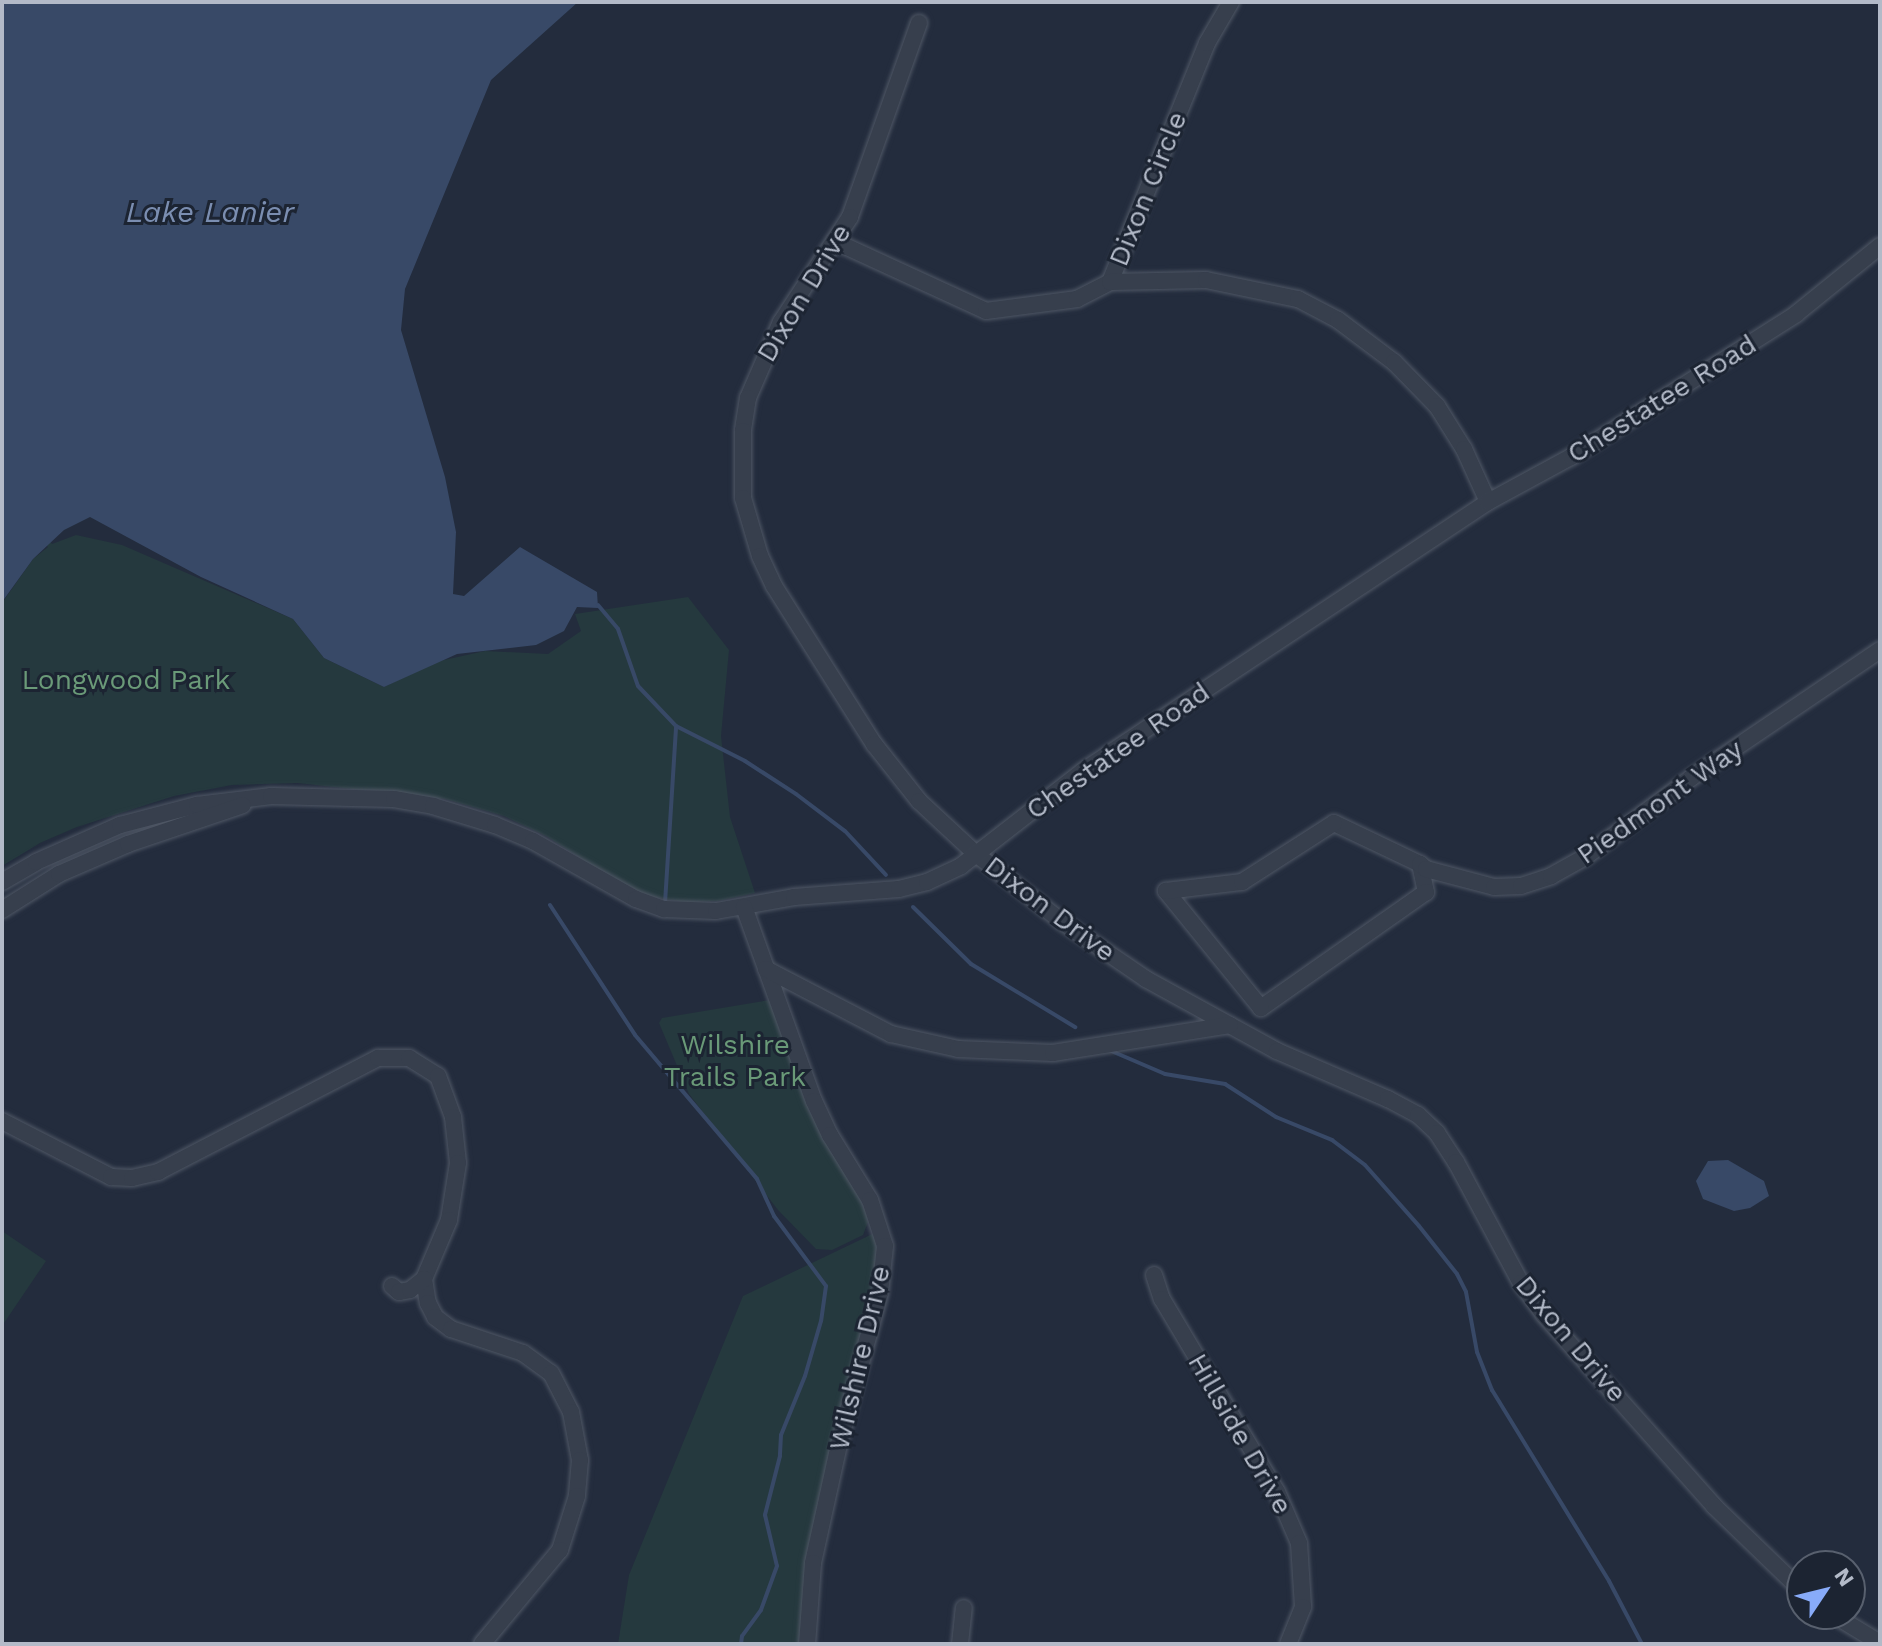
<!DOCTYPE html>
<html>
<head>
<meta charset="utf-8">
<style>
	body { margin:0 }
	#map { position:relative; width:1882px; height:1646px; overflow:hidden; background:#232c3d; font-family:"Work Sans",sans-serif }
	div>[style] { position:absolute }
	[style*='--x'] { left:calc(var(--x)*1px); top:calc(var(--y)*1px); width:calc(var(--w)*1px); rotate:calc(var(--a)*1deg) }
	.green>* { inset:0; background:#25393e }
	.water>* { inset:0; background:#384967 }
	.stream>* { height:4px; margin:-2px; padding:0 2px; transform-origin:2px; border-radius:2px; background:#384967 }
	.roads { filter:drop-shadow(0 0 2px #4f5765) drop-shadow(0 0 2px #4f5765) }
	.minor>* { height:16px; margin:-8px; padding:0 8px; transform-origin:8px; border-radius:8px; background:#373f4d }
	span { translate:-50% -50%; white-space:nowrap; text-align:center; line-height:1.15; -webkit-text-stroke:6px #1c2432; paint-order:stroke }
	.street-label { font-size:28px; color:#b3bac8 }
	.park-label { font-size:28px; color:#6a9a78 }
	.water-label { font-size:30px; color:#7b8eb1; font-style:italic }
	.frame { position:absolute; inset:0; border:4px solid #b3bac8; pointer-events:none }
	.north { position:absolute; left:1786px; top:1550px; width:80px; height:80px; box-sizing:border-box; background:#1c2432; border:2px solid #58606e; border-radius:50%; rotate:55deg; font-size:22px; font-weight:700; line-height:32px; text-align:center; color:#b3bac8 }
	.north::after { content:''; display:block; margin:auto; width:28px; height:36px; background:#88abf9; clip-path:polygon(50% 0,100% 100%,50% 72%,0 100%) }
</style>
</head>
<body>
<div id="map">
	<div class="green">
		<div style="clip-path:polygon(26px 512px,52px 544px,76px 535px,122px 545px,293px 619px,324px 658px,384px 687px,435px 662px,485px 651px,548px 654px,581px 631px,575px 614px,688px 597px,729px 650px,721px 736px,730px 817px,755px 893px,718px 901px,684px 902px,652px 897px,618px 882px,546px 836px,504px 816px,445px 799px,297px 783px,232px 785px,174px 796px,77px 827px,40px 843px,2px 866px,2px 603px,33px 559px,48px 547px,22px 515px)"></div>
		<div style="clip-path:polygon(770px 1000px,866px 1207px,868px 1222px,863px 1235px,832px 1250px,816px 1249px,778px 1210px,689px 1094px,659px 1023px,662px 1018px)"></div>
		<div style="clip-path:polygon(887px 1227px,889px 1288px,826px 1504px,810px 1644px,618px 1644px,629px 1575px,743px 1296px)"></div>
		<div style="clip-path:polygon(2px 1231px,46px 1261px,2px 1326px)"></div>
	</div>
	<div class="water">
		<div style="clip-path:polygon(2px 2px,578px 2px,491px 80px,405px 289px,401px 330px,445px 477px,456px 532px,453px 594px,464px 596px,520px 547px,597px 592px,598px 608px,577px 607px,564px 631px,536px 645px,457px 654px,384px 687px,324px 658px,293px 619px,201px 577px,90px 517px,64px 530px,33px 559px,2px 602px)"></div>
		<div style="clip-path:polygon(1728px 1160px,1764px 1181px,1769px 1196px,1750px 1208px,1734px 1211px,1703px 1199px,1696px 1181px,1708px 1161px)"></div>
	</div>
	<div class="stream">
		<div style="--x:598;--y:605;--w:31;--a:50"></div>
		<div style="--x:618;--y:629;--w:60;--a:70.7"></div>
		<div style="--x:638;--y:686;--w:55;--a:46.5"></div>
		<div style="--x:676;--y:726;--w:77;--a:26.9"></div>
		<div style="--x:745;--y:761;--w:61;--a:32.9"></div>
		<div style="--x:796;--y:794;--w:61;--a:37.1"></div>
		<div style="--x:845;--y:831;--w:60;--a:47"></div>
		<div style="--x:665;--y:903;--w:177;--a:-86.4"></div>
		<div style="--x:550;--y:905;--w:155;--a:56.8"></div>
		<div style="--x:635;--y:1035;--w:189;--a:49.7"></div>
		<div style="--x:757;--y:1179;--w:41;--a:65.3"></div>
		<div style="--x:774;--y:1216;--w:87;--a:53.4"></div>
		<div style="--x:826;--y:1286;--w:35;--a:98"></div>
		<div style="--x:821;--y:1321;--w:57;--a:106.2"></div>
		<div style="--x:805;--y:1376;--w:64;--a:112.1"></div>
		<div style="--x:781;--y:1435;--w:21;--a:93"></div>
		<div style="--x:780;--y:1456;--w:61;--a:104.3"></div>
		<div style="--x:765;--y:1515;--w:52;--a:76.8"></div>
		<div style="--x:777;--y:1566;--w:47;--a:110"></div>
		<div style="--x:761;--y:1610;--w:32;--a:126"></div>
		<div style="--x:742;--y:1636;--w:8;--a:97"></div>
		<div style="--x:913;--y:907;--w:81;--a:44.5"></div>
		<div style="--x:971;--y:964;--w:122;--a:31.2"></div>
		<div style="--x:1109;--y:1050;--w:61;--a:23.2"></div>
		<div style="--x:1165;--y:1074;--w:61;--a:9.5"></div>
		<div style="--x:1225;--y:1084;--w:61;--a:32.9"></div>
		<div style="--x:1276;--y:1117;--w:61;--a:22.3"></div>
		<div style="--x:1332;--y:1140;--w:41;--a:37.1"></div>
		<div style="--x:1365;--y:1165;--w:81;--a:48.5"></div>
		<div style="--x:1419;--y:1226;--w:61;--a:51.6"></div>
		<div style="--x:1457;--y:1274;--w:20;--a:63"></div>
		<div style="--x:1466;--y:1292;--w:61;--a:79.6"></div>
		<div style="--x:1477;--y:1352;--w:41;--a:68.5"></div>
		<div style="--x:1492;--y:1390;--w:224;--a:58.5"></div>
		<div style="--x:1609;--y:1581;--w:71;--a:62.4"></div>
	</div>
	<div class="roads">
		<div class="minor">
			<div style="--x:919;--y:23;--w:206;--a:109.6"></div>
			<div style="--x:850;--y:217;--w:126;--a:123.3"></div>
			<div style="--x:781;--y:322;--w:83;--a:113.5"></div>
			<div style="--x:748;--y:398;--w:33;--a:99"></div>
			<div style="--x:743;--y:431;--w:67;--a:90"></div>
			<div style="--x:743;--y:498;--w:60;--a:73.7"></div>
			<div style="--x:760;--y:556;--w:33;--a:65"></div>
			<div style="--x:774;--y:586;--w:187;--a:57.7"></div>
			<div style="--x:874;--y:744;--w:73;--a:51.7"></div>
			<div style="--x:919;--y:801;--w:78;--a:42.9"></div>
			<div style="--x:976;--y:854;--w:108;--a:38.2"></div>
			<div style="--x:1061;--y:921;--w:103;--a:34.3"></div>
			<div style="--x:1146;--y:979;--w:149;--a:28.8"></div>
			<div style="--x:1277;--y:1051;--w:121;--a:23.4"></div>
			<div style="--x:1388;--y:1099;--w:34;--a:28"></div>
			<div style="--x:1418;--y:1115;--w:26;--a:43"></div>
			<div style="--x:1437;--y:1133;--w:35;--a:57"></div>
			<div style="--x:1456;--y:1162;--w:137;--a:61.8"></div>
			<div style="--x:1521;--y:1283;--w:39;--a:54"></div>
			<div style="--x:1544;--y:1315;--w:256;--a:48.3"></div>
			<div style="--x:1714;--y:1506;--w:122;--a:44"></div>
			<div style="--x:834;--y:241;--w:167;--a:24.7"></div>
			<div style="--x:986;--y:311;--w:92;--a:-7.5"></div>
			<div style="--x:1077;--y:299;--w:37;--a:-27"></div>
			<div style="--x:1110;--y:282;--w:258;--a:-67.9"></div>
			<div style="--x:1207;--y:43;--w:48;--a:-59.7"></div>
			<div style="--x:1110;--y:282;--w:96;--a:-1.2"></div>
			<div style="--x:1206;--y:280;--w:94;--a:11.7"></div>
			<div style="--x:1298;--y:299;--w:45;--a:27.7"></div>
			<div style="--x:1338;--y:320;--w:70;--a:36.9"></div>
			<div style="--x:1394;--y:362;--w:62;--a:45.7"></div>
			<div style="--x:1437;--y:406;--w:51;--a:57.9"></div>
			<div style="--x:1464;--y:449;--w:58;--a:65.6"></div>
			<div style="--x:1334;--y:823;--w:95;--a:25.5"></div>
			<div style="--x:1420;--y:864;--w:29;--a:78"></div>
			<div style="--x:1426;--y:892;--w:202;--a:144.9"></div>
			<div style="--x:1261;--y:1008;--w:151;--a:-129.1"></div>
			<div style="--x:1166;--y:891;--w:77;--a:-6.8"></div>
			<div style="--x:1242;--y:882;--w:109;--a:-32.7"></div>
			<div style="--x:1420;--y:864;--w:8;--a:40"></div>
			<div style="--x:1426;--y:869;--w:70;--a:14.8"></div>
			<div style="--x:1494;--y:887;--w:27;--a:-2"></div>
			<div style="--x:1521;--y:886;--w:32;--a:-18"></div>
			<div style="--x:1551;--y:876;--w:39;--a:-29"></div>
			<div style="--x:1585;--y:857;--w:132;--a:-36.7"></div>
			<div style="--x:1691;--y:778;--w:228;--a:-34.1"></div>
			<div style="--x:2;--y:882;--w:39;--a:-30"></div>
			<div style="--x:36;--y:862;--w:92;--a:-23.8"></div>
			<div style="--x:120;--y:825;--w:80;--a:-14.6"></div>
			<div style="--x:197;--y:805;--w:75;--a:-6.9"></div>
			<div style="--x:271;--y:796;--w:123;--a:1.4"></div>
			<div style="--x:394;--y:799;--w:40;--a:10"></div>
			<div style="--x:433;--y:806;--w:65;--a:17"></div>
			<div style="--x:495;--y:825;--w:41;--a:22.8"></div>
			<div style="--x:533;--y:841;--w:118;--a:29.4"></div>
			<div style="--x:636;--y:899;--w:30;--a:20"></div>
			<div style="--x:664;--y:909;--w:52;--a:2.2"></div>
			<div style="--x:716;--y:911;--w:79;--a:-10.2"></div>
			<div style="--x:794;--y:897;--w:105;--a:-4.4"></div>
			<div style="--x:899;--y:889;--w:29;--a:-14"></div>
			<div style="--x:927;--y:882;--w:38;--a:-25"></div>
			<div style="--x:961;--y:866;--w:155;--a:-37.9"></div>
			<div style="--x:1083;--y:771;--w:486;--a:-33.6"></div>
			<div style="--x:1488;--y:502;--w:94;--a:-28.5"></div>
			<div style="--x:1571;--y:457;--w:267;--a:-32.4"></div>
			<div style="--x:1796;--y:314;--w:108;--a:-39"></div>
			<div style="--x:744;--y:907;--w:206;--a:70.2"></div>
			<div style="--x:814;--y:1101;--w:38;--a:65"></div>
			<div style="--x:830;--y:1135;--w:76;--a:58.4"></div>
			<div style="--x:870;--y:1200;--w:48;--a:71.9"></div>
			<div style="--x:885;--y:1246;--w:47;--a:96.1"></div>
			<div style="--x:880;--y:1293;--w:152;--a:105.2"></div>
			<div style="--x:840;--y:1440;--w:126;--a:102.4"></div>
			<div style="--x:813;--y:1563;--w:81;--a:94.2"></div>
			<div style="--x:2;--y:910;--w:67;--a:-32.3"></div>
			<div style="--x:59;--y:874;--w:75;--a:-23.5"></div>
			<div style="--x:128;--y:844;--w:121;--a:-18.7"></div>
			<div style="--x:766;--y:969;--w:141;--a:27.5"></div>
			<div style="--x:891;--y:1034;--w:69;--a:12.6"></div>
			<div style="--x:958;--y:1049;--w:95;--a:2.4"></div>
			<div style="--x:1053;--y:1053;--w:179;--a:-9"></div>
			<div style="--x:2;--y:1121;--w:123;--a:27.2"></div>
			<div style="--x:111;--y:1177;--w:21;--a:3"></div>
			<div style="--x:132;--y:1178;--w:27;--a:-13"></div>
			<div style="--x:158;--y:1172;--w:248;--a:-27.4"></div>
			<div style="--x:378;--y:1058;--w:31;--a:0"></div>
			<div style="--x:409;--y:1058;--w:34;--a:32"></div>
			<div style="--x:438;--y:1076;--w:44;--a:69.9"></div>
			<div style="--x:453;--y:1117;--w:46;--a:83.8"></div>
			<div style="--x:458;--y:1163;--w:58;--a:99"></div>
			<div style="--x:449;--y:1220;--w:64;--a:113"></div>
			<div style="--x:424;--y:1279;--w:24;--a:81"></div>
			<div style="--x:428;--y:1303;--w:16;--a:63"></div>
			<div style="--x:435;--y:1317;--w:20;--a:37"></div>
			<div style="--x:451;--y:1329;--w:76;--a:18.4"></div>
			<div style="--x:523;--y:1353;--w:34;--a:36"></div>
			<div style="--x:551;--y:1373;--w:44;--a:62.9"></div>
			<div style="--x:571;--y:1412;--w:49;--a:79.4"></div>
			<div style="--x:580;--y:1460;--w:36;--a:95"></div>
			<div style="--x:577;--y:1496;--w:57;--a:107.5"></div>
			<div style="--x:560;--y:1550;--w:122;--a:129.7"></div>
			<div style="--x:1154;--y:1275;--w:25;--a:72"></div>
			<div style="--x:1162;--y:1299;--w:225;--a:59.2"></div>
			<div style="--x:1277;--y:1492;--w:56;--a:66.7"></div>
			<div style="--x:1299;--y:1543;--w:64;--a:86.4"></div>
			<div style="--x:1303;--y:1607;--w:40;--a:112"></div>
			<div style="--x:392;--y:1286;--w:9;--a:41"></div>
			<div style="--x:399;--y:1292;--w:11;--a:-10"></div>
			<div style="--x:410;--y:1290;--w:18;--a:-38"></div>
			<div style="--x:1832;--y:1614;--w:56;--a:31.1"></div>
			<div style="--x:960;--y:1644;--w:36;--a:-84"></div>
		</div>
	</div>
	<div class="street-label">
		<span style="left:1148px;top:189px;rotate:-68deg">Dixon Circle</span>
		<span style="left:804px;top:293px;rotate:-59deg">Dixon Drive</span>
		<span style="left:1662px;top:399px;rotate:-32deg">Chestatee Road</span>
		<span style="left:1118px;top:751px;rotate:-35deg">Chestatee Road</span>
		<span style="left:1660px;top:802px;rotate:-35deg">Piedmont Way</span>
		<span style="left:1050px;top:909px;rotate:37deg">Dixon Drive</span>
		<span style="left:1571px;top:1339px;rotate:50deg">Dixon Drive</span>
		<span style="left:860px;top:1358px;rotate:-77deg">Wilshire Drive</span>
		<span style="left:1240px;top:1434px;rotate:60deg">Hillside Drive</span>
	</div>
	<div class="park-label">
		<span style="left:126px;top:680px">Longwood Park</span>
		<span style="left:735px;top:1061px">Wilshire<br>Trails Park</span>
	</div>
	<div class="water-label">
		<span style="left:210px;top:212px">Lake Lanier</span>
	</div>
	<div class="frame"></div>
	<div class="north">N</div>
</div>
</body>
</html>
